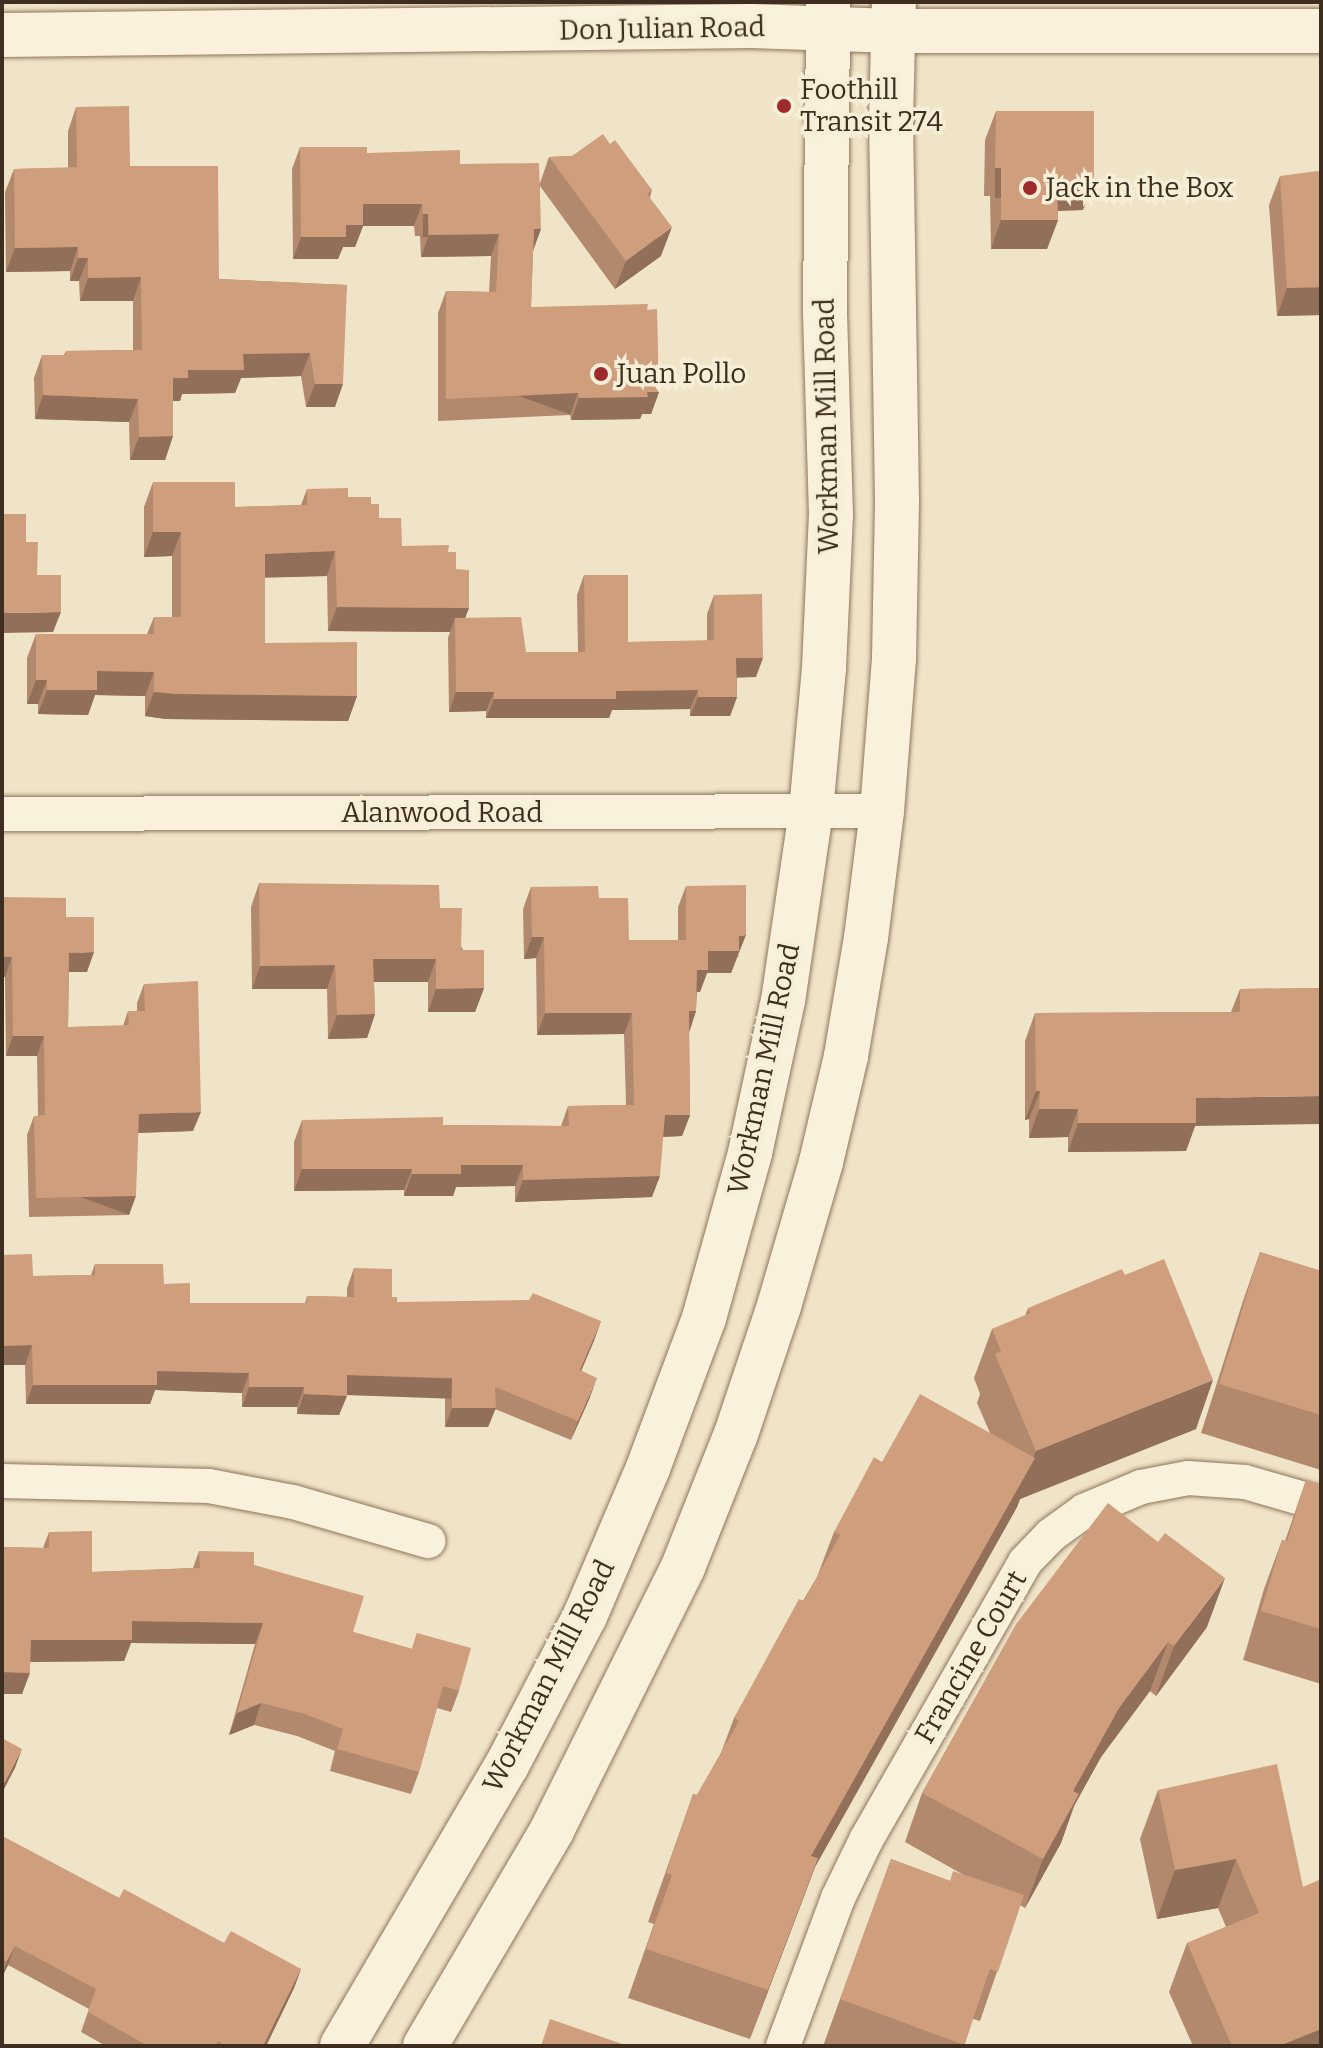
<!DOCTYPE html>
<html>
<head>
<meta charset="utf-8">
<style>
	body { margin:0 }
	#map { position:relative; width:1323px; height:2048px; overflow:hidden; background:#f0e4c8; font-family:Bitter,serif }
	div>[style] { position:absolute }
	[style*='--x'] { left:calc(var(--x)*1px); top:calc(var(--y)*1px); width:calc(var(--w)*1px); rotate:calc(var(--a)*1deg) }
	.roads { filter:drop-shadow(0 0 2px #8d765c) drop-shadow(0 0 2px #8d765c) }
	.minor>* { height:34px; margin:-17px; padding:0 17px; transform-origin:17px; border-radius:17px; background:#faf1dc }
	.tertiary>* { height:44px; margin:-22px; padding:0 22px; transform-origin:22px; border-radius:22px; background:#faf1dc }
	.secondary>* { height:44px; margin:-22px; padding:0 22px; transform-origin:22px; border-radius:22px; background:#faf1dc }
	.wall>* { inset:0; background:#b2896c }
	.shaded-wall>* { inset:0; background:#916f58; transform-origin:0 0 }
	.building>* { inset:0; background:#cf9f7d }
	.dots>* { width:22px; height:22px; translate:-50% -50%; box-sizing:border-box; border:4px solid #f7eed8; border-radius:50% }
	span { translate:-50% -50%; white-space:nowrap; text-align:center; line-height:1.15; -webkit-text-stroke:7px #f7eed8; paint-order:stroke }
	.street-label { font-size:28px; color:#3d2e20 }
	.poi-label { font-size:28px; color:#3d2e20 }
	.left { translate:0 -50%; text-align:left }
	.frame { position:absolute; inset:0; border:4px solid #3d2e20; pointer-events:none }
</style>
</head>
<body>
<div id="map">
	<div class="roads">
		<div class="minor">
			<div style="--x:2;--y:814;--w:880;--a:-0.2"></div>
			<div style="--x:2;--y:1481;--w:207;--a:1.4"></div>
			<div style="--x:209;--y:1486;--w:86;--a:10.8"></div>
			<div style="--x:293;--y:1502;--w:141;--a:16.1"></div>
			<div style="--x:783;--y:2046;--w:158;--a:-69.6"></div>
			<div style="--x:838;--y:1898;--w:64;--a:-64.2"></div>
			<div style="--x:866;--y:1840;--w:320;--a:-60.2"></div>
			<div style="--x:1025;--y:1562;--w:37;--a:-46"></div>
			<div style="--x:1051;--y:1535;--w:41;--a:-36"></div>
			<div style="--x:1084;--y:1511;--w:62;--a:-22.8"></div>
			<div style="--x:1141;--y:1487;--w:48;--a:-10.8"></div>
			<div style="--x:1188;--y:1478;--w:57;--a:4"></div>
			<div style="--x:1245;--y:1482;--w:79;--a:16.1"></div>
		</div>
		<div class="tertiary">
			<div style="--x:2;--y:35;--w:749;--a:-0.69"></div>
			<div style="--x:751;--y:26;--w:142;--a:2"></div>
			<div style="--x:893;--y:31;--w:428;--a:0"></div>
		</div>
		<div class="secondary">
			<div style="--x:342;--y:2046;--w:326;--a:-59.6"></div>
			<div style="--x:507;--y:1765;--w:168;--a:-62.4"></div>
			<div style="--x:585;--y:1616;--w:161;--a:-66.9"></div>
			<div style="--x:648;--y:1468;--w:160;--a:-69.5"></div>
			<div style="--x:704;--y:1318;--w:171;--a:-74.4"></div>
			<div style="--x:750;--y:1153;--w:156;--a:-77.8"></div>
			<div style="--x:783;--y:1001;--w:192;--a:-81.6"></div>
			<div style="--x:811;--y:811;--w:144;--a:-84.8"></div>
			<div style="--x:824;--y:668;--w:153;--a:-87.4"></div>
			<div style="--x:831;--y:515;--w:205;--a:-91.7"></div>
			<div style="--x:825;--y:310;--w:308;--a:-89.4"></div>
			<div style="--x:425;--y:2046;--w:251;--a:-59.5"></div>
			<div style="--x:552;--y:1830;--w:294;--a:-63.5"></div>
			<div style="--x:683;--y:1567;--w:143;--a:-68.3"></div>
			<div style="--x:736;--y:1434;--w:135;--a:-71.4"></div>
			<div style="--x:779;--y:1306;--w:150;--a:-73.7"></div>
			<div style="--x:821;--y:1162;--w:109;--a:-76.7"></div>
			<div style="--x:846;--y:1056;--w:120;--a:-80.4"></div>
			<div style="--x:866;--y:938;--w:128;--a:-82.8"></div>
			<div style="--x:882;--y:811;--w:152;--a:-85.5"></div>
			<div style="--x:894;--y:659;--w:159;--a:-88.9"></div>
			<div style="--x:897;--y:500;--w:379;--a:-90.9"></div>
			<div style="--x:891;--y:121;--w:119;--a:-88.6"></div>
		</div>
	</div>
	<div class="wall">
		<div style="clip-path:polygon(76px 107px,130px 166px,219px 279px,347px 285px,335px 407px,306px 407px,301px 376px,241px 378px,235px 393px,182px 394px,180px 401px,173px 401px,173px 436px,165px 460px,130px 460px,129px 422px,35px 419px,34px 378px,42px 355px,64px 355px,66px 351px,133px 350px,133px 301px,80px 301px,79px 281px,70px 281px,70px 271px,6px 272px,5px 192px,14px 169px,68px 168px,68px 131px)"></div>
		<div style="clip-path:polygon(996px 111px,1083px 210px,1058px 211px,1058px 220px,1047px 249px,991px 249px,990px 196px,984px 196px,985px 140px)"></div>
		<div style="clip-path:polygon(610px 144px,652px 190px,650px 197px,661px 256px,615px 289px,540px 186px,533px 251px,531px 307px,647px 310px,659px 392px,651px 414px,642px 414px,640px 419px,571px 420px,570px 415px,438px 421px,438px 313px,446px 291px,489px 292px,491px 256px,421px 257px,420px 236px,415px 236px,414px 226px,363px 226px,355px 247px,343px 247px,338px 259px,293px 259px,292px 169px,300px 147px,367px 153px,460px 164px,540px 183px,549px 157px,572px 156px)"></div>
		<div style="clip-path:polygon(1280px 176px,1321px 315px,1277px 316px,1269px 205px)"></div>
		<div style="clip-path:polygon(153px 482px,235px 507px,301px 505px,307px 489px,348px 497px,371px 504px,379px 518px,402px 546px,448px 552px,456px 569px,465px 618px,526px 652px,578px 652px,577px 595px,584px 575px,628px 642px,707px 641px,707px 614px,714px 595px,756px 677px,737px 677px,737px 697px,730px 716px,690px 716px,690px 709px,612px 710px,609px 718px,486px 718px,486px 711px,449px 712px,448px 638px,450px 632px,328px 631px,327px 576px,265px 577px,265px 643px,357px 696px,348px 721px,166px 719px,145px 716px,145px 696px,95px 695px,88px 715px,38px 714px,38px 704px,27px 704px,27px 658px,36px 634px,147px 634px,154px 617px,172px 617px,172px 556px,144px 557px,144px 507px)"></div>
		<div style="clip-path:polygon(259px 883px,440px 908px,484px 988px,475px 1012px,428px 1012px,428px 982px,374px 982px,375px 1014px,367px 1038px,328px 1039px,327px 989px,252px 989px,251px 907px)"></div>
		<div style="clip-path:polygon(686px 886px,739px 957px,737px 957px,731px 973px,707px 973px,700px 992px,697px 992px,696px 1011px,689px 1031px,690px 1115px,682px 1136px,663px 1137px,652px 1197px,515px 1202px,515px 1186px,456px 1187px,453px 1196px,404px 1196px,404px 1190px,294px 1191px,294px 1142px,302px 1120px,443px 1125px,561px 1126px,568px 1106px,626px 1105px,624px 1034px,537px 1035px,536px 958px,524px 959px,523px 909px,531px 887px,599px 898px,629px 940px,678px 940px,678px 907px)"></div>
		<div style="clip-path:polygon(2px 897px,66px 917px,87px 972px,69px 972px,68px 1027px,123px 1026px,128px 1011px,137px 1011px,137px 1003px,144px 984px,193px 1131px,138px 1133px,129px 1215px,29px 1217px,27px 1135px,34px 1116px,38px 1116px,37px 1056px,6px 1056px,5px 977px,2px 977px)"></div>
		<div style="clip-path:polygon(1321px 988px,1195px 1126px,1186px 1151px,1068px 1152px,1068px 1137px,1029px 1138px,1029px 1119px,1025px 1120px,1025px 1041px,1035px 1013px,1231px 1012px,1240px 989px)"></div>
		<div style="clip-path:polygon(1260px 1252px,1321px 1271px,1321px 1470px,1201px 1433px,1243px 1301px)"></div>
		<div style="clip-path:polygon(2px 1255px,33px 1276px,91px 1275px,95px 1264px,164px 1284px,190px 1303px,305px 1303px,307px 1296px,347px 1297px,347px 1288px,354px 1268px,397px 1302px,601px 1321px,581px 1371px,590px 1397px,571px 1440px,495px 1409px,488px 1427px,445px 1427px,445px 1397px,347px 1395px,339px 1415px,297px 1414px,297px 1407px,242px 1407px,242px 1393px,155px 1390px,150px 1404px,26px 1404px,25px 1365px,2px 1365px)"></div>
		<div style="clip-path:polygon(1028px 1308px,1196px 1429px,1020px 1499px,1017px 1507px,815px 1867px,750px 2039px,628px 1998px,654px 1924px,648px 1922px,693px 1794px,697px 1795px,721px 1753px,734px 1718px,817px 1577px,834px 1532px,882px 1462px,990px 1433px,977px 1403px,980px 1394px,974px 1378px,992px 1329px,1025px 1316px)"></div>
		<div style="clip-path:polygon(1306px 1480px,1321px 1485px,1321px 1684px,1243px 1660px,1264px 1589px,1282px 1540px,1285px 1541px)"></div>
		<div style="clip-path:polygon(49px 1532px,92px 1572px,193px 1568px,199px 1551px,254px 1565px,353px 1632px,412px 1649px,417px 1633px,459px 1691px,451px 1712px,437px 1708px,419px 1772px,411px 1794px,330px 1771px,335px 1751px,297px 1736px,254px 1725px,229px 1735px,255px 1644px,131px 1643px,124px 1661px,30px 1662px,22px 1694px,2px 1694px,2px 1547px,43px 1548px)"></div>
		<div style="clip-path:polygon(1017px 1623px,1207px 1627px,1156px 1696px,1150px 1691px,1101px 1757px,1074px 1806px,1061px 1843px,1025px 1908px,1020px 1905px,980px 2021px,973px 2019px,964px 2046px,823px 2046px,891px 1859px,950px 1881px,962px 1874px,905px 1842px,922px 1793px)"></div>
		<div style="clip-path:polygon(1158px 1790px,1303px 1887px,1321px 2046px,1193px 2046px,1169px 1992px,1187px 1943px,1226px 1927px,1218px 1908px,1157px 1919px,1140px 1839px)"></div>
		<div style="clip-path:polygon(2px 1836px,119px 1898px,224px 1943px,301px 1969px,294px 1988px,266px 2046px,106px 2046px,81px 2032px,89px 2009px,8px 1965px,2px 1977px)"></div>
	</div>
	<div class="shaded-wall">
		<div style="left:995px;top:168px;width:6px;height:30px"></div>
		<div style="clip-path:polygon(1094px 182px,1083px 210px,1047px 211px,1057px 183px)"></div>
		<div style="clip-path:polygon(363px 204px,422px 204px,414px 226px,363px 226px,355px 247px,343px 247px,338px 259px,293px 259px,301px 237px,346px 225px)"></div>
		<div style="left:423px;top:214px;width:5px;height:23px"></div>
		<div style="clip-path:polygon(1001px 220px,1058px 220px,1047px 249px,991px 249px)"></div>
		<div style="clip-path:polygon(672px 227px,661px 256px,615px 289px,626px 261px)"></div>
		<div style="clip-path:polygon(534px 229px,541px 229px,533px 251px)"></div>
		<div style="clip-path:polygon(499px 234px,491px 256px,421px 257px,429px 235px)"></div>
		<div style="clip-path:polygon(78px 247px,70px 271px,6px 272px,15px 248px)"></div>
		<div style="clip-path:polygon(78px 258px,88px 258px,79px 281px,70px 281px)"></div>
		<div style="clip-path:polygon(141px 277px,133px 301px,80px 301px,88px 278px)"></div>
		<div style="clip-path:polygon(1321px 287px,1321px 315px,1277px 316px,1287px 288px)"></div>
		<div style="clip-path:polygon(310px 353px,301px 376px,241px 378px,235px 393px,182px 394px,180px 401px,164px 401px,173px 378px,188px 370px,243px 354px)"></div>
		<div style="clip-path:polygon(315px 384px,343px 384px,335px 407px,306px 407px)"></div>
		<div style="clip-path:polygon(647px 392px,659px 392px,651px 414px,642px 414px,640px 419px,571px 420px,579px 398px)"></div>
		<div style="left:578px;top:393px;width:23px;height:132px;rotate:110deg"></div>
		<div style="clip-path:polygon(43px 395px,138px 399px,129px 422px,35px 419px)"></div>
		<div style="clip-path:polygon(173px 436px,165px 460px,130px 460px,139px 437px)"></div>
		<div style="clip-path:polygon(153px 532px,181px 532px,172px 556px,144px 557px)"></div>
		<div style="clip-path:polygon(335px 551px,327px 576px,256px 578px,265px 554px)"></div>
		<div style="clip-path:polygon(337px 607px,469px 608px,460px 632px,455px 618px,450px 632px,328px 631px)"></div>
		<div style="clip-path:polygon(61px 612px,53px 632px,2px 633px,2px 613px)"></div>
		<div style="clip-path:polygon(736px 658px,763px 658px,756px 677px,729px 678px)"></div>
		<div style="clip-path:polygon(97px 671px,154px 672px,145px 696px,95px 695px,88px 715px,38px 714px,47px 690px)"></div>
		<div style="clip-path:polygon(36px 680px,47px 680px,38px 704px,27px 704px)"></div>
		<div style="clip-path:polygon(698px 690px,690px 709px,612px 710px,609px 718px,486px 718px,494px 699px,616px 691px)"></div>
		<div style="clip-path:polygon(154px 692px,357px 696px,348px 721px,166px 719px,145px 716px)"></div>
		<div style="clip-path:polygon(456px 692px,494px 692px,486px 711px,449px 712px)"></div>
		<div style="clip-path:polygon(698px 697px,737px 697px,730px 716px,690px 716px)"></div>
		<div style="clip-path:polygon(746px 935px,731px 973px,707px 973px,700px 992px,689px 991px,697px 970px,708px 951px,739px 936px)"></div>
		<div style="clip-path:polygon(532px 937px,544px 937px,536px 958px,524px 959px)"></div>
		<div style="clip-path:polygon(94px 952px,87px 972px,62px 972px,69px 953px)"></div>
		<div style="clip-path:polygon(2px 957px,12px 957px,5px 977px,2px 977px)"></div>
		<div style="clip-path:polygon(373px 959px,436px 959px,428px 982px,365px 982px)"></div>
		<div style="clip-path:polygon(335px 965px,327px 989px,252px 989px,260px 966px)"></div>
		<div style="clip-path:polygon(484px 988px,475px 1012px,428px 1012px,436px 989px)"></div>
		<div style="clip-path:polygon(689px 1011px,696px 1011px,689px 1033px)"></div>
		<div style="clip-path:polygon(545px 1013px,632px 1013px,624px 1034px,537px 1035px)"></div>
		<div style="clip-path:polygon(375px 1014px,367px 1038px,328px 1039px,337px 1015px)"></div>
		<div style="clip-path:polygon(13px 1036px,44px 1036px,37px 1056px,6px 1056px)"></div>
		<div style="clip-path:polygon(1036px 1091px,1040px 1091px,1029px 1119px,1025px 1120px)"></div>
		<div style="clip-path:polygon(1321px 1096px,1321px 1124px,1195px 1126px,1186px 1151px,1068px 1152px,1078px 1123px,1196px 1098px)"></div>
		<div style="clip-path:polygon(1039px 1109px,1078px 1109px,1068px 1137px,1029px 1138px)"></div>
		<div style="clip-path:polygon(201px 1112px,193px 1131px,132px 1133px,139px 1114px)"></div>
		<div style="clip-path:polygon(665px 1115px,690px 1115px,682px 1136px,657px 1137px)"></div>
		<div style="clip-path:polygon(461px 1165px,523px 1165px,515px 1186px,456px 1187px,453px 1196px,404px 1196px,412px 1174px)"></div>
		<div style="clip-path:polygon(302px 1169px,412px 1169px,404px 1190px,294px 1191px)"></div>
		<div style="clip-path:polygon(660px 1176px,652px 1197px,515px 1202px,523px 1180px)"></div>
		<div style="left:136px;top:1196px;width:20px;height:100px;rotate:110deg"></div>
		<div style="clip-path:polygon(601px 1321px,594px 1341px,573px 1390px,580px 1370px)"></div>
		<div style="clip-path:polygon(32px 1345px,25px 1365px,2px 1365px,2px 1346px)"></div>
		<div style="clip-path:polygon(157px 1371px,249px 1373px,242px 1393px,155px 1390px,150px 1404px,26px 1404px,33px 1385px)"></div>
		<div style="left:347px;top:1375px;width:105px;height:20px;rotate:2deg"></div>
		<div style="clip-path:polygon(597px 1378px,590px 1397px,571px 1440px,578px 1421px)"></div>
		<div style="clip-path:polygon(1213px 1380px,1196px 1429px,1020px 1499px,1017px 1507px,815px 1867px,750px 2039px,768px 1990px,811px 1856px,1031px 1464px,1036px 1451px)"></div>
		<div style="clip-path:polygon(249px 1387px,304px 1387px,297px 1407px,242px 1407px)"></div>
		<div style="clip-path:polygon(304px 1394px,347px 1396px,339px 1415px,297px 1414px)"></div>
		<div style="clip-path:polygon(452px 1408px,496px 1408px,488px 1427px,445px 1427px)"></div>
		<div style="clip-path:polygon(1225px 1578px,1207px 1627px,1156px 1696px,1174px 1646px)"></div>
		<div style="clip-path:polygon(132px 1621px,263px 1623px,255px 1644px,131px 1643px,124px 1661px,23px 1662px,31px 1640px)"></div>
		<div style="clip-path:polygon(1168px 1642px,1150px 1691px,1101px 1757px,1074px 1806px,1061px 1843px,1025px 1908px,1043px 1859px,1073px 1791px,1119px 1708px)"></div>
		<div style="clip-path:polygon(2px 1672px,30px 1673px,22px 1694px,2px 1694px)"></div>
		<div style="clip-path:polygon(261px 1703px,254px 1725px,229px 1735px,237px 1713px)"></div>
		<div style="clip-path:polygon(22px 1749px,15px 1768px,2px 1793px,2px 1787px)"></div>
		<div style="clip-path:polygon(1236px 1859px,1218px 1908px,1157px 1919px,1175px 1870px)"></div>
		<div style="clip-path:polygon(15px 1946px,8px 1965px,2px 1977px,7px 1961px)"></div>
		<div style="clip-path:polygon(301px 1969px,294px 1988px,266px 2046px,263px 2046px)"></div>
		<div style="clip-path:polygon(1321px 2029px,1321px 2046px,1279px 2046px)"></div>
	</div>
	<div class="building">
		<div style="clip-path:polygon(129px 106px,130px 166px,218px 166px,219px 279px,347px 285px,343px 384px,315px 384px,310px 353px,243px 354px,244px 370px,188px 370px,188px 378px,173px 378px,173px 436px,139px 437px,138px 399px,43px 395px,42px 355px,66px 355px,66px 351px,142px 350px,141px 277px,88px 278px,88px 258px,78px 258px,78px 247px,15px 248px,14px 169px,77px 167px,76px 107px)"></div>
		<div style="clip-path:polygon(996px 111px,1094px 111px,1094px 182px,1057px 183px,1058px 220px,1001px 220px,1001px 168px,995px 168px)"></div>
		<div style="clip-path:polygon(603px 134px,610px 144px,615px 140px,652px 190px,647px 194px,672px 227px,626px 261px,549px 157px,572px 156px)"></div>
		<div style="clip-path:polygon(300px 147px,367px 147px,367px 153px,460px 150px,460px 164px,539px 163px,541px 229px,534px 229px,531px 307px,648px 304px,647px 310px,657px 309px,659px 392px,647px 392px,648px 397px,579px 398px,578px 393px,446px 399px,446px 291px,496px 292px,499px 234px,429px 235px,428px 214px,423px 214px,422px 204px,363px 204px,363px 225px,346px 225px,346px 237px,301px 237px)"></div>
		<div style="clip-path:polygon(1317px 171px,1321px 172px,1321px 287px,1287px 288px,1280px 176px)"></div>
		<div style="clip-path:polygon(153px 482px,235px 482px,235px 507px,307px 505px,307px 489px,348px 488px,348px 497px,371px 497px,371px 504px,379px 504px,379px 518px,401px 518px,402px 546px,449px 545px,448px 552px,456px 552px,456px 569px,469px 570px,469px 608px,337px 607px,335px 551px,265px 554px,265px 643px,357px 642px,357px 696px,175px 694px,154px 692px,154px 672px,97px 671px,97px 690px,47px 690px,47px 680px,36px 680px,36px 634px,154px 634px,154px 617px,181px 617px,181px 532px,153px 532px)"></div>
		<div style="clip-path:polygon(2px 514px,26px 514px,26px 542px,38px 542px,37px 575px,61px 575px,61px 612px,2px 613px)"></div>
		<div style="clip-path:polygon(584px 575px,628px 575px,628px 642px,714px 640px,714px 595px,762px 594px,763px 658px,736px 658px,737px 697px,698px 697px,698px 690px,616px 691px,616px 699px,494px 699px,494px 692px,456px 692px,455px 618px,521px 617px,526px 652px,585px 652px)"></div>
		<div style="clip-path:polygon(259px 883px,439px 885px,440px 908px,462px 908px,461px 950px,484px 950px,484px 988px,436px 989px,436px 959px,373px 959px,375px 1014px,337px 1015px,335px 965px,260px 966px)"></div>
		<div style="clip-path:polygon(746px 885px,746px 935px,739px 936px,739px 951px,708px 951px,708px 970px,697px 970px,696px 1011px,689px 1011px,690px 1115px,665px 1115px,660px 1176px,523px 1180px,523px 1165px,461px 1165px,461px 1174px,412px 1174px,412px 1169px,302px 1169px,302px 1120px,443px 1117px,443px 1125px,569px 1126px,568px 1106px,634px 1105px,632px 1013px,545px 1013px,544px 937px,532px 937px,531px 887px,598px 886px,599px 898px,628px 898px,629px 940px,686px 940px,686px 886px)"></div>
		<div style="clip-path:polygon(2px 897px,66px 898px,66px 917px,94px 917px,94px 952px,69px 953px,68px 1027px,129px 1025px,128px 1011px,145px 1011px,144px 984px,198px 981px,201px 1112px,139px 1114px,136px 1196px,36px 1198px,34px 1116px,45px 1115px,44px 1036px,13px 1036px,12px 957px,2px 957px)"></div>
		<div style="clip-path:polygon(1321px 988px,1321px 1096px,1196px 1098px,1196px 1123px,1078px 1123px,1078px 1109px,1039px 1109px,1040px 1091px,1036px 1091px,1035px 1013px,1240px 1012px,1240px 989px)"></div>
		<div style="clip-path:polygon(1260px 1252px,1321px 1271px,1321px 1415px,1219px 1384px)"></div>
		<div style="clip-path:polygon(32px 1254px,33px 1276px,95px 1275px,95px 1264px,163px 1264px,164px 1284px,190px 1283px,190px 1303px,307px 1303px,307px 1296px,354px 1297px,354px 1268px,392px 1269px,392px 1297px,397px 1297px,397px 1302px,529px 1300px,533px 1293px,601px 1321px,580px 1370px,597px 1378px,578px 1421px,495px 1387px,496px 1408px,452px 1408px,452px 1378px,347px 1375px,347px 1396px,304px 1394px,304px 1387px,249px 1387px,249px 1373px,157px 1371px,157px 1385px,33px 1385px,32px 1345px,2px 1346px,2px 1255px)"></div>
		<div style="clip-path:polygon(1164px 1259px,1213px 1380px,1036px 1451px,995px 1354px,1001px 1351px,992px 1329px,1030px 1313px,1028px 1308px,1122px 1269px,1125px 1275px)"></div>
		<div style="clip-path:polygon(920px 1394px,1035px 1458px,811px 1856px,818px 1858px,768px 1990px,646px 1949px,672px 1875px,666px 1873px,693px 1794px,697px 1795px,739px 1721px,734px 1718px,799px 1599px,804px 1601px,840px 1535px,834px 1532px,874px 1457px,882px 1462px)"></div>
		<div style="clip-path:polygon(1306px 1480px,1321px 1485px,1321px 1629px,1261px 1611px,1282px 1540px,1287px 1541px)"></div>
		<div style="clip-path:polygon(1108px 1503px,1158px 1542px,1165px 1533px,1225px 1578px,1174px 1646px,1168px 1642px,1119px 1708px,1073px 1791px,1079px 1794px,1043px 1859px,922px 1793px,1017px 1623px)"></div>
		<div style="clip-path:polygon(92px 1531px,92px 1572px,200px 1568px,199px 1551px,254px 1552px,254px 1565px,364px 1596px,353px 1632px,412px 1649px,417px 1633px,471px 1648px,459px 1691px,443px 1686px,419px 1772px,337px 1749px,343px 1729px,305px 1714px,261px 1703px,237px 1713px,263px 1623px,132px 1621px,132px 1640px,31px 1640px,30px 1673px,2px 1672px,2px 1547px,49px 1548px,49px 1532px)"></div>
		<div style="clip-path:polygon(2px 1738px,22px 1749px,2px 1787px)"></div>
		<div style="clip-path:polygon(1277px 1764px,1303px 1887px,1321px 1879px,1321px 2029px,1279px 2046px,1232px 2046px,1187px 1943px,1259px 1913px,1236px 1859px,1175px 1870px,1158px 1790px)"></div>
		<div style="clip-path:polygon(2px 1836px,119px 1898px,124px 1889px,224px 1943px,231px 1931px,301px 1969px,263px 2046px,226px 2046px,218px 2041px,215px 2046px,148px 2046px,88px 2012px,96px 1989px,15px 1946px,7px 1961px,2px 1959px)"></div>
		<div style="clip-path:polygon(891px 1859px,950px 1881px,953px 1871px,1024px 1895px,998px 1972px,990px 1969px,964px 2045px,840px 1999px)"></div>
		<div style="clip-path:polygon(550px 2019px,628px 2046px,541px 2046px)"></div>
	</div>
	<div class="dots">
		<div style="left:784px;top:106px;background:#9e2a2b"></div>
		<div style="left:1030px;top:188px;background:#9e2a2b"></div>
		<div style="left:601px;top:374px;background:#9e2a2b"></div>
	</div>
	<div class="street-label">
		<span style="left:662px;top:29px;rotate:-1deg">Don Julian Road</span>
		<span style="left:827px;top:426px;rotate:-91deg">Workman Mill Road</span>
		<span style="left:442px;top:813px">Alanwood Road</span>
		<span style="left:764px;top:1069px;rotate:-78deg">Workman Mill Road</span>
		<span style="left:971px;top:1657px;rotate:-60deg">Francine Court</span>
		<span style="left:549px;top:1676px;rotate:-63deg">Workman Mill Road</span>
	</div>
	<div class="poi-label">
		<span class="left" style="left:800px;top:106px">Foothill<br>Transit 274</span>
		<span class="left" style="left:1046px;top:188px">Jack in the Box</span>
		<span class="left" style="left:617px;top:374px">Juan Pollo</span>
	</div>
	<div class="frame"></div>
</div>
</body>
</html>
